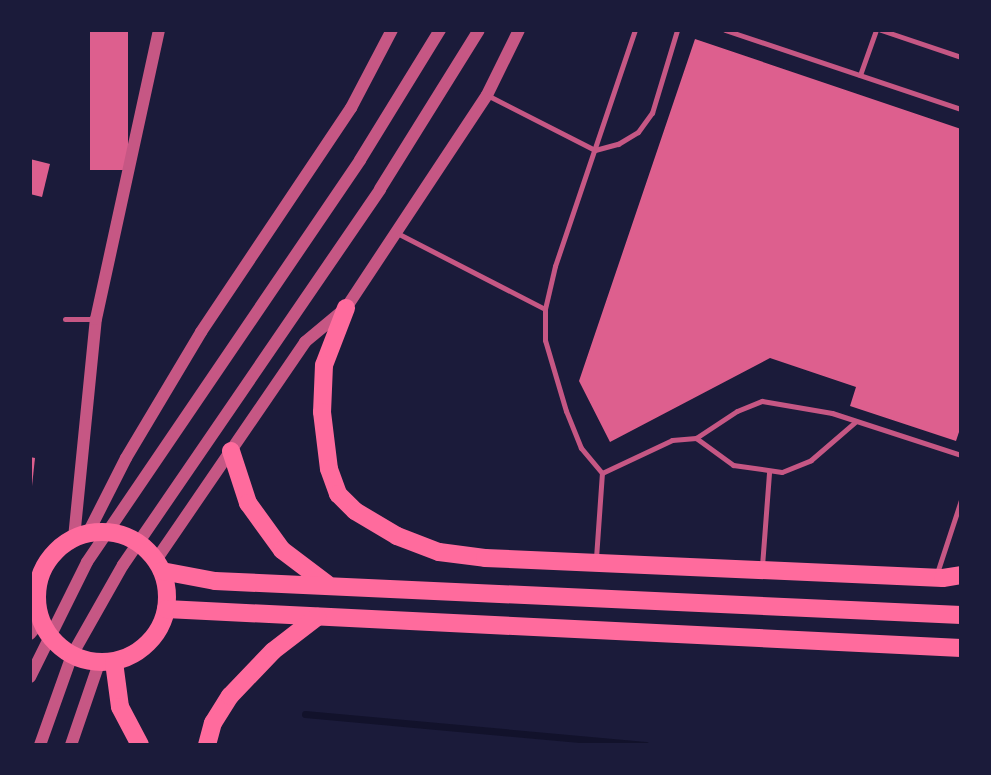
<!DOCTYPE html>
<html>
<head>
<meta charset="utf-8">
<style>
	body { margin:0 }
	#map { position:relative; width:991px; height:775px; overflow:hidden; background:#1b1b3a; font-family:"Asap Condensed",sans-serif }
	div>[style] { position:absolute }
	[style*='--x'] { left:calc(var(--x)*1px); top:calc(var(--y)*1px); width:calc(var(--w)*1px); rotate:calc(var(--a)*1deg) }
	.stream>* { height:7px; margin:-3.5px; padding:0 3.5px; transform-origin:3.5px; border-radius:3.5px; background:#12122b }
	.building>* { inset:0; background:#dd5f8e; transform-origin:0 0 }
	.service>* { height:5px; margin:-2.5px; padding:0 2.5px; transform-origin:2.5px; border-radius:2.5px; background:#c65784 }
	.tertiary>* { height:12px; margin:-6px; padding:0 6px; transform-origin:6px; border-radius:6px; background:#c65784 }
	.primary>* { height:18px; margin:-9px; padding:0 9px; transform-origin:9px; border-radius:9px; background:#ff6b9d }
	.primary>.ring { margin:-9px; padding:0; box-sizing:content-box; background:none; border:18px solid #ff6b9d; border-radius:50% }
	span { translate:-50% -50%; white-space:nowrap; text-align:center; line-height:1.15; -webkit-text-stroke:5px #1b1b3a; paint-order:stroke }
	.frame { position:absolute; inset:0; border:32px solid #1b1b3a; pointer-events:none }
</style>
</head>
<body>
<div id="map">
	<div class="stream">
		<div style="--x:305;--y:714;--w:342;--a:5.2"></div>
	</div>
	<div class="building">
		<div style="left:90px;top:30px;width:38px;height:140px"></div>
		<div style="clip-path:polygon(695px 39px,961px 129px,961px 426px,956px 441px,850px 406px,856px 387px,770px 358px,610px 442px,579px 381px)"></div>
		<div style="clip-path:polygon(30px 159px,50px 164px,42px 197px,30px 194px)"></div>
		<div style="clip-path:polygon(30px 457px,35px 458px,32px 486px,30px 486px)"></div>
	</div>
	<div class="service">
		<div style="--x:725;--y:30;--w:249;--a:18.5"></div>
		<div style="--x:881;--y:30;--w:84;--a:18.6"></div>
		<div style="--x:860;--y:75;--w:48;--a:-70.4"></div>
		<div style="--x:487;--y:95;--w:121;--a:27"></div>
		<div style="--x:595;--y:150;--w:24;--a:-15"></div>
		<div style="--x:618;--y:144;--w:23;--a:-31"></div>
		<div style="--x:638;--y:132;--w:24;--a:-54"></div>
		<div style="--x:652;--y:113;--w:87;--a:-73.2"></div>
		<div style="--x:397;--y:233;--w:166;--a:27.2"></div>
		<div style="--x:65;--y:319;--w:31;--a:0"></div>
		<div style="--x:696;--y:438;--w:46;--a:36.1"></div>
		<div style="--x:733;--y:465;--w:49;--a:8.1"></div>
		<div style="--x:782;--y:472;--w:31;--a:-22"></div>
		<div style="--x:811;--y:460;--w:58;--a:-40.8"></div>
		<div style="--x:602;--y:473;--w:77;--a:-25.2"></div>
		<div style="--x:672;--y:440;--w:24;--a:-5"></div>
		<div style="--x:696;--y:438;--w:49;--a:-33.4"></div>
		<div style="--x:737;--y:411;--w:27;--a:-22"></div>
		<div style="--x:762;--y:401;--w:71;--a:9.7"></div>
		<div style="--x:832;--y:413;--w:136;--a:18"></div>
		<div style="--x:596;--y:558;--w:85;--a:-86"></div>
		<div style="--x:602;--y:473;--w:33;--a:-130"></div>
		<div style="--x:581;--y:448;--w:40;--a:-112"></div>
		<div style="--x:566;--y:411;--w:74;--a:-106.5"></div>
		<div style="--x:545;--y:340;--w:31;--a:-90"></div>
		<div style="--x:545;--y:309;--w:44;--a:-76.9"></div>
		<div style="--x:555;--y:266;--w:249;--a:-71.3"></div>
		<div style="--x:762;--y:566;--w:94;--a:-85.7"></div>
		<div style="--x:937;--y:573;--w:77;--a:-71.8"></div>
	</div>
	<div class="tertiary">
		<div style="--x:88;--y:533;--w:84;--a:-63.1"></div>
		<div style="--x:126;--y:458;--w:147;--a:-59.2"></div>
		<div style="--x:201;--y:332;--w:270;--a:-56.2"></div>
		<div style="--x:351;--y:108;--w:88;--a:-62.3"></div>
		<div style="--x:74;--y:538;--w:220;--a:-84.3"></div>
		<div style="--x:96;--y:319;--w:296;--a:-77.7"></div>
		<div style="--x:156;--y:560;--w:264;--a:-55.6"></div>
		<div style="--x:305;--y:342;--w:53;--a:-39.7"></div>
		<div style="--x:346;--y:308;--w:255;--a:-56.5"></div>
		<div style="--x:487;--y:95;--w:72;--a:-63.8"></div>
		<div style="--x:30;--y:634;--w:17;--a:-50"></div>
		<div style="--x:30;--y:677;--w:128;--a:-63.6"></div>
		<div style="--x:87;--y:562;--w:486;--a:-55.8"></div>
		<div style="--x:360;--y:160;--w:153;--a:-58.4"></div>
		<div style="--x:40;--y:745;--w:96;--a:-70.4"></div>
		<div style="--x:72;--y:655;--w:103;--a:-60.5"></div>
		<div style="--x:123;--y:565;--w:455;--a:-55.6"></div>
		<div style="--x:380;--y:189;--w:187;--a:-58.1"></div>
		<div style="--x:71;--y:745;--w:87;--a:-71.1"></div>
	</div>
	<div class="primary">
		<div style="--x:346;--y:308;--w:61;--a:111.1"></div>
		<div style="--x:324;--y:365;--w:47;--a:92.4"></div>
		<div style="--x:322;--y:412;--w:57;--a:83"></div>
		<div style="--x:329;--y:469;--w:27;--a:70"></div>
		<div style="--x:338;--y:494;--w:24;--a:45"></div>
		<div style="--x:355;--y:511;--w:49;--a:30.8"></div>
		<div style="--x:397;--y:536;--w:45;--a:20.9"></div>
		<div style="--x:439;--y:552;--w:46;--a:7.4"></div>
		<div style="--x:485;--y:558;--w:458;--a:2.5"></div>
		<div style="--x:943;--y:578;--w:18;--a:-9"></div>
		<div style="--x:231;--y:451;--w:55;--a:71.9"></div>
		<div style="--x:248;--y:503;--w:58;--a:54.1"></div>
		<div style="--x:282;--y:550;--w:56;--a:37.1"></div>
		<div class="ring" style="left:37px;top:532px;width:112px;height:112px"></div>
		<div style="--x:162;--y:571;--w:54;--a:10.7"></div>
		<div style="--x:215;--y:581;--w:747;--a:2.61"></div>
		<div style="--x:166;--y:609;--w:796;--a:2.81"></div>
		<div style="--x:114;--y:662;--w:45;--a:82.4"></div>
		<div style="--x:120;--y:707;--w:43;--a:62.2"></div>
		<div style="--x:207;--y:745;--w:23;--a:-75"></div>
		<div style="--x:213;--y:723;--w:32;--a:-58"></div>
		<div style="--x:230;--y:696;--w:62;--a:-46.3"></div>
		<div style="--x:273;--y:651;--w:56;--a:-37.7"></div>
	</div>
	<div class="frame"></div>
</div>
</body>
</html>
